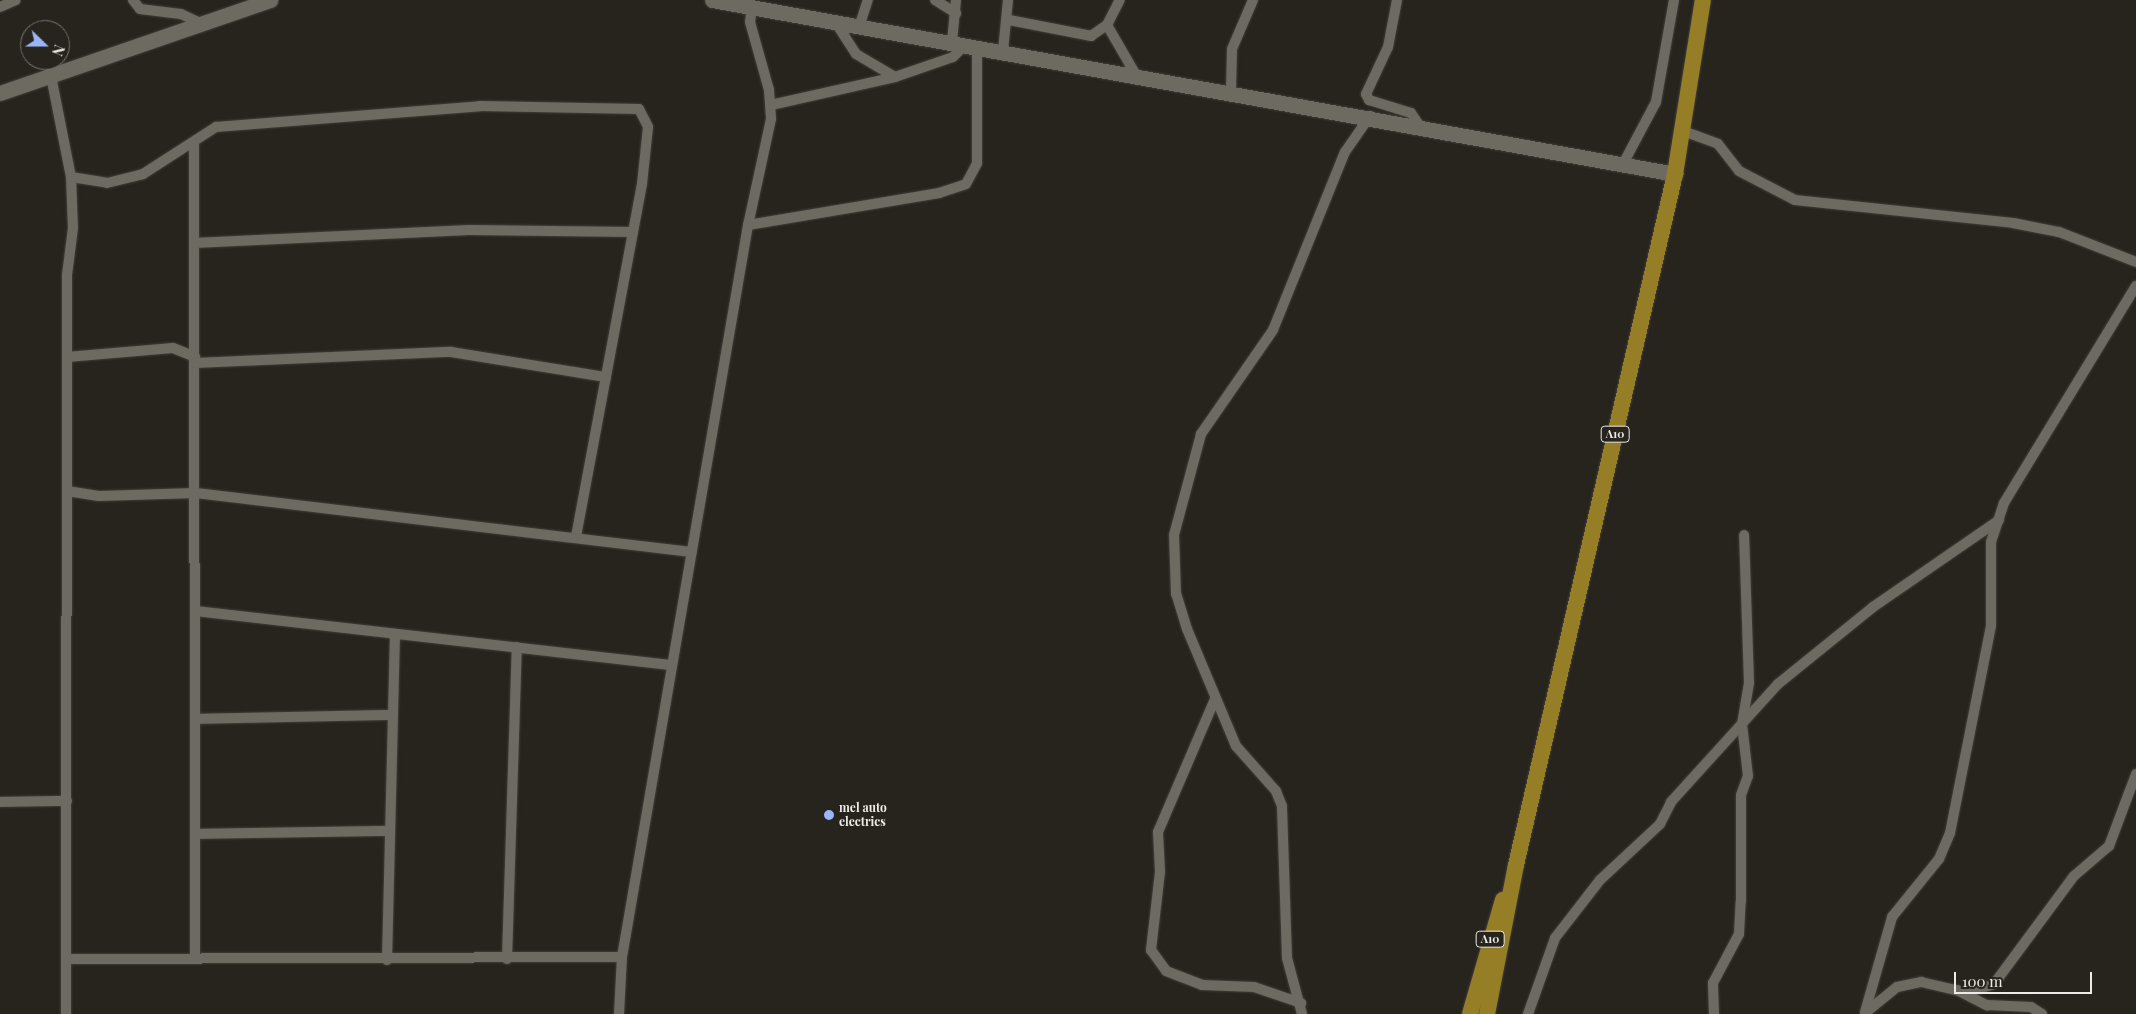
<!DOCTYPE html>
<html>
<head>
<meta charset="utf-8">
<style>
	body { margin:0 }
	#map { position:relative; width:2136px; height:1014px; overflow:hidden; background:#27241d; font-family:"Playfair Display",serif }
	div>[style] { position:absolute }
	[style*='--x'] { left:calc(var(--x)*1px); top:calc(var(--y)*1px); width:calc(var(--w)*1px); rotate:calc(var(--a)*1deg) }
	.roads { filter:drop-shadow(0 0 1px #413e39) drop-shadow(0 0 1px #413e39) }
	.street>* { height:10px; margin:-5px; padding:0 5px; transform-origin:5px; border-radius:5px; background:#6d6a62 }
	.secondary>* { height:15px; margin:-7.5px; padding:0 7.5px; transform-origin:7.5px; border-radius:7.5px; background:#6d6a62 }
	.primary>* { height:16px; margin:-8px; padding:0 8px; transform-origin:8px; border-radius:8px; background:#967e27 }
	.dots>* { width:14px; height:14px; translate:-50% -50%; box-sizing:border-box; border:2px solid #27241d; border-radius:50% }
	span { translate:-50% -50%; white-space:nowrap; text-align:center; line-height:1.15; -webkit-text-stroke:5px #27241d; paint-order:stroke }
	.shield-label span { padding:1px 4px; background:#27241d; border:1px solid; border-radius:4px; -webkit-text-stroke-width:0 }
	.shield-label { font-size:11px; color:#edebe7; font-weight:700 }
	.poi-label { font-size:12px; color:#edebe7; font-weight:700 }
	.left { translate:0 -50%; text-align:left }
	.north { position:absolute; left:20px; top:20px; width:50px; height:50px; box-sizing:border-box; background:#27241d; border:1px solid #76746e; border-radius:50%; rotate:112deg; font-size:14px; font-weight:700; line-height:20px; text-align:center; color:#edebe7 }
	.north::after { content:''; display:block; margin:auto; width:18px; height:22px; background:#9bb5fd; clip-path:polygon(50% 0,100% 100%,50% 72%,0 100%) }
	.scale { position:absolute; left:1954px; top:972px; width:138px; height:22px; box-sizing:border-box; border:2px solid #edebe7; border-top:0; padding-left:6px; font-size:15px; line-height:18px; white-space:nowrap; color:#edebe7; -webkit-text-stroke:4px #27241d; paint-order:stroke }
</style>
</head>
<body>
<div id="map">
	<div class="roads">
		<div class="street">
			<div style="--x:133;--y:0;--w:11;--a:52"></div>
			<div style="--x:140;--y:9;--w:41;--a:7"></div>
			<div style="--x:181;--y:14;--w:23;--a:25"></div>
			<div style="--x:935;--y:0;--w:25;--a:32"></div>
			<div style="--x:1397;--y:0;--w:48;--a:100.8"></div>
			<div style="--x:1388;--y:47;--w:52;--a:115.1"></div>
			<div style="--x:1366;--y:94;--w:7;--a:63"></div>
			<div style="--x:1369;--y:100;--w:44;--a:17.2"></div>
			<div style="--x:1411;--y:113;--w:14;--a:56"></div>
			<div style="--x:752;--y:6;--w:16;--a:97"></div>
			<div style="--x:750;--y:22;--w:71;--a:74.4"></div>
			<div style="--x:769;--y:90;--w:29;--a:86"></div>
			<div style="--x:771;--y:119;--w:108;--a:102.2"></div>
			<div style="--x:748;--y:225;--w:194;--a:-9.5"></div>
			<div style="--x:939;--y:193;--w:28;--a:-18"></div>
			<div style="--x:966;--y:184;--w:24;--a:-62"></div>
			<div style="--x:977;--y:163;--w:117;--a:-90"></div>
			<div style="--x:0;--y:7;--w:17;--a:-24"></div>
			<div style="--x:834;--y:20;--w:40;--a:57.1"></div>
			<div style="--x:856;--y:54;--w:45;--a:30.5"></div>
			<div style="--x:1009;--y:20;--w:84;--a:11"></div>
			<div style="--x:1091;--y:36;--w:19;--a:-35"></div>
			<div style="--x:1107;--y:25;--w:28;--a:-63"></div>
			<div style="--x:860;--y:24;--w:25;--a:-72"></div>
			<div style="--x:1107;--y:25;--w:58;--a:59.9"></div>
			<div style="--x:952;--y:42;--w:42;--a:-84.6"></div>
			<div style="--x:1003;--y:51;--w:51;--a:-84.4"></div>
			<div style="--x:51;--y:76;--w:103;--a:78.8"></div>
			<div style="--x:71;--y:177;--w:51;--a:87.8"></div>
			<div style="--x:73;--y:228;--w:47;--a:97.3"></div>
			<div style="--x:67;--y:275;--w:739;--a:90.08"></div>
			<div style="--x:1231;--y:92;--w:43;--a:-88.7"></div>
			<div style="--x:1232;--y:49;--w:53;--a:-66.8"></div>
			<div style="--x:771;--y:105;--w:127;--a:-12.7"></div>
			<div style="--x:895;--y:77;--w:61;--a:-19"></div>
			<div style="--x:953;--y:57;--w:18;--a:-45"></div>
			<div style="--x:1683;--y:131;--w:37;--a:20"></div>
			<div style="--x:1718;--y:144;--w:34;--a:52"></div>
			<div style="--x:1739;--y:171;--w:63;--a:27.4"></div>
			<div style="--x:1795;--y:200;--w:219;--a:6"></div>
			<div style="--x:2013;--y:223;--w:47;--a:11.1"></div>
			<div style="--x:2059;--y:232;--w:83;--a:21.3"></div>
			<div style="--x:194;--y:145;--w:814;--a:89.93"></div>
			<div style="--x:1623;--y:164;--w:70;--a:-62"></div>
			<div style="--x:1656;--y:102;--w:104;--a:-80"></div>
			<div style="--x:71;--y:177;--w:36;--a:9"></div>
			<div style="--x:107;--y:183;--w:37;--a:-14"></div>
			<div style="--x:143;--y:174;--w:87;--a:-32.8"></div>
			<div style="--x:216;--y:127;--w:265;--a:-4.5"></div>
			<div style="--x:480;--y:106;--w:159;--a:1.1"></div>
			<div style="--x:639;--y:109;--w:20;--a:63"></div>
			<div style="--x:648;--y:127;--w:57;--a:96"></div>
			<div style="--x:642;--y:184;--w:360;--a:100.6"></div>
			<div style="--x:194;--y:243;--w:275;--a:-2.7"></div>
			<div style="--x:469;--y:230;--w:164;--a:0.7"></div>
			<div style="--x:67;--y:357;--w:106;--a:-4.9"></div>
			<div style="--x:173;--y:348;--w:24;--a:22"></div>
			<div style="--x:195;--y:363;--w:256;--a:-2.5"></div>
			<div style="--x:451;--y:352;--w:157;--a:9.2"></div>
			<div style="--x:67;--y:491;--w:32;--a:9"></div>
			<div style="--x:99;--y:496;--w:97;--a:-1.8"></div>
			<div style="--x:196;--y:493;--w:499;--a:6.8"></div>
			<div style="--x:196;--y:611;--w:479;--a:6.5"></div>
			<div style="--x:1215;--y:699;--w:145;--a:113.2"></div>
			<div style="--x:1158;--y:832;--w:40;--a:87.1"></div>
			<div style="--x:1160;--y:872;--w:79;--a:96.6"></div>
			<div style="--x:1151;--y:950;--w:26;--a:54"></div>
			<div style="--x:1166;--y:971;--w:39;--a:21"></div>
			<div style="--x:1202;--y:985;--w:52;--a:2.2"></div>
			<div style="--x:1254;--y:987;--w:50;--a:18.8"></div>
			<div style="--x:195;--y:719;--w:198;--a:-1.2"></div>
			<div style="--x:0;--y:802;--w:67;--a:-0.9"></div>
			<div style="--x:195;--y:834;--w:195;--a:-0.9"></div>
			<div style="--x:66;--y:959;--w:556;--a:-0.21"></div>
			<div style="--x:507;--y:959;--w:312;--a:-88.2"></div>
			<div style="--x:387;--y:960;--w:325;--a:-88.6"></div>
			<div style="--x:1965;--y:993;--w:30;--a:-17"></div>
			<div style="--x:1994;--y:984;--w:134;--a:-53.5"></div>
			<div style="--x:2074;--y:876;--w:46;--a:-40.6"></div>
			<div style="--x:2109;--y:846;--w:77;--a:-69.4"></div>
			<div style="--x:1865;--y:1012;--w:99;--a:-74.1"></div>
			<div style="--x:1892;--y:917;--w:75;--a:-51"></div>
			<div style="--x:1939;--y:859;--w:28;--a:-67"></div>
			<div style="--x:1950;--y:833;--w:211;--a:-78.8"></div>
			<div style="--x:1991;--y:626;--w:84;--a:-90"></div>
			<div style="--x:1991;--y:542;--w:41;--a:-71.6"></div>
			<div style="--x:2004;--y:503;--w:254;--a:-58.7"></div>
			<div style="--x:1865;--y:1013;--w:41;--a:-39.1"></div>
			<div style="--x:1897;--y:987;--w:25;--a:-12"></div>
			<div style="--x:1921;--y:982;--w:37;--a:13"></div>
			<div style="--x:1957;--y:990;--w:34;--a:27"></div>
			<div style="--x:1987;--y:1005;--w:44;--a:2.6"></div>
			<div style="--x:2031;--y:1007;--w:13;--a:32"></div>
			<div style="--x:619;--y:1014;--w:57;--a:-87"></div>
			<div style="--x:622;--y:957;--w:743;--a:-80.23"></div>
			<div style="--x:1302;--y:1014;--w:58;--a:-105"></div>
			<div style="--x:1287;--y:958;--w:152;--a:-91.9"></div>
			<div style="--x:1282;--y:806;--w:16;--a:-112"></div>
			<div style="--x:1276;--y:791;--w:60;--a:-131.6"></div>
			<div style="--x:1236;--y:746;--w:127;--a:-112.7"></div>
			<div style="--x:1187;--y:629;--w:37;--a:-107"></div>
			<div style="--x:1176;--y:594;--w:59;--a:-91.9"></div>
			<div style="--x:1174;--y:535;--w:105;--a:-75"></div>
			<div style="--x:1201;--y:434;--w:126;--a:-55.3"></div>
			<div style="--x:1273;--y:330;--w:192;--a:-68"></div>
			<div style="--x:1345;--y:152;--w:44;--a:-55.2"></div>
			<div style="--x:1528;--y:1014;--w:81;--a:-70.4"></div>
			<div style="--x:1555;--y:938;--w:73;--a:-52.2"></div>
			<div style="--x:1600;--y:880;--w:82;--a:-43"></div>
			<div style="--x:1660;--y:824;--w:25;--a:-63"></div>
			<div style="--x:1671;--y:802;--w:159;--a:-47.8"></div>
			<div style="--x:1778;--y:684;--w:122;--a:-39"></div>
			<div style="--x:1873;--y:607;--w:153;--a:-34.6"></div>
			<div style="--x:1714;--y:1014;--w:31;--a:-92"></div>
			<div style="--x:1713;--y:983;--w:55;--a:-62"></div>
			<div style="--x:1739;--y:934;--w:33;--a:-87"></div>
			<div style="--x:1741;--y:901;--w:106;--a:-90"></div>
			<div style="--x:1741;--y:795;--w:20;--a:-70"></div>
			<div style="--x:1748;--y:776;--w:52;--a:-96.6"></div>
			<div style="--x:1742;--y:724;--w:42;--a:-80.3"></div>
			<div style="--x:1749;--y:683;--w:148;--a:-91.9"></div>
		</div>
		<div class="secondary">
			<div style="--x:712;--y:0;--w:979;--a:10.24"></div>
			<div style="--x:0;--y:93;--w:286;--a:-19"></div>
		</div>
		<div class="primary">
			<div style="--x:1470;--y:1014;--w:119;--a:-73.9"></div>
			<div style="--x:1487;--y:1014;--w:152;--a:-79"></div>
			<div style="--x:1516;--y:865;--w:709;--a:-77.04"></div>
			<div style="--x:1675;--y:174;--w:176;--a:-80.9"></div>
		</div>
	</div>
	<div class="dots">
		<div style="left:829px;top:815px;background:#9bb5fd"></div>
	</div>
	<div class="shield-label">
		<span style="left:1615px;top:434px">A10</span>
		<span style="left:1490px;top:939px">A10</span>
	</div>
	<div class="poi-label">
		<span class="left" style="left:839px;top:815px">mel auto<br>electrics</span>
	</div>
	<div class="north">N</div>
	<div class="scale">100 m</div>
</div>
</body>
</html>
